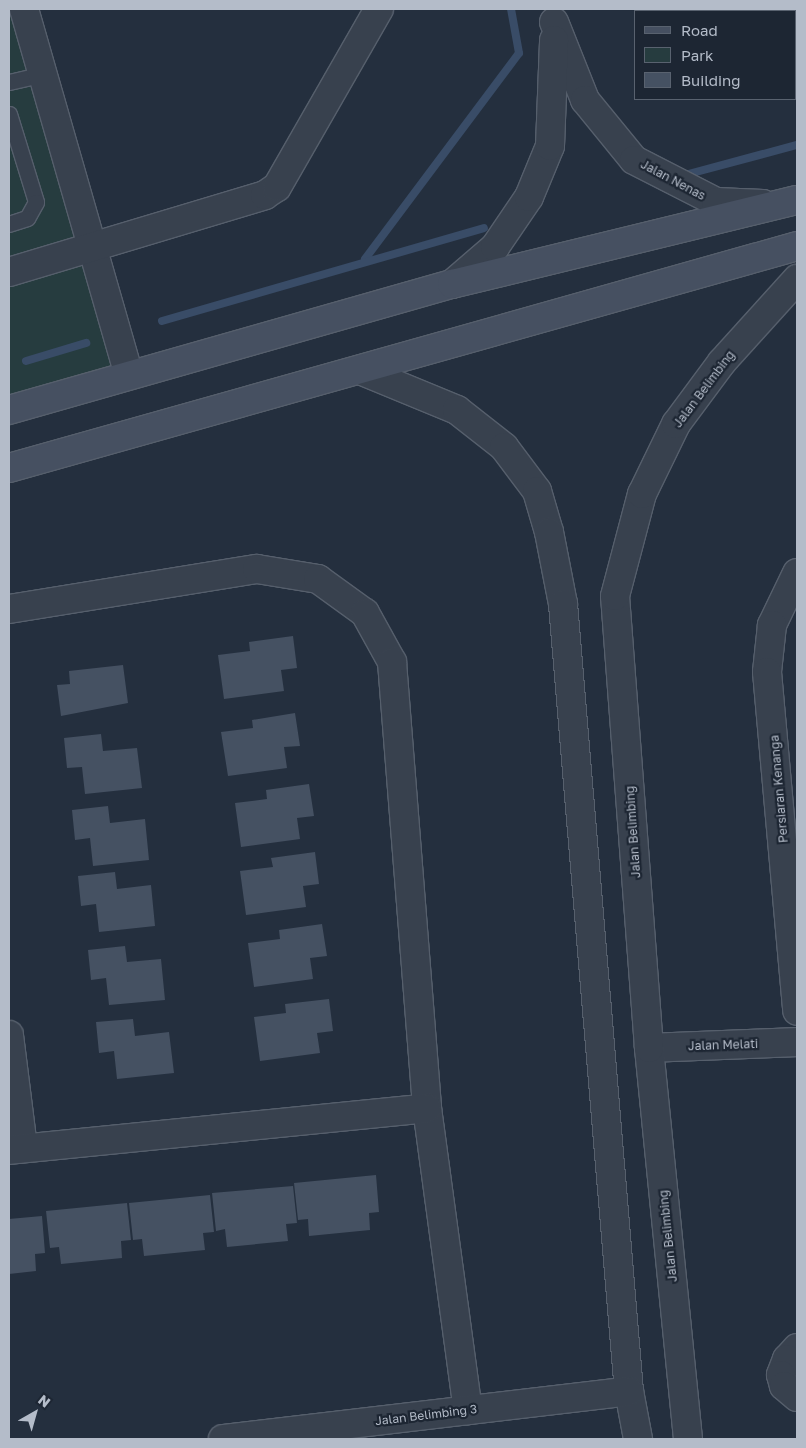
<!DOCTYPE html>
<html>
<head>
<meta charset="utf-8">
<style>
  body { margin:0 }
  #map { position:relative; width:806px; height:1448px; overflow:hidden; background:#242f3e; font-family:"Golos Text",sans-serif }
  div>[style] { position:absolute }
  .green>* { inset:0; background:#263c3f }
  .stream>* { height:8px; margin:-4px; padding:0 4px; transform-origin:4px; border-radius:4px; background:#394c67 }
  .building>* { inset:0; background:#455162 }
  .roads { filter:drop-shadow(1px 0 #565f6c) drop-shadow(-1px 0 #565f6c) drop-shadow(0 1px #565f6c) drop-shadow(0 -1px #565f6c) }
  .lane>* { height:15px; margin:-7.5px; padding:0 7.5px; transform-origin:7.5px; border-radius:7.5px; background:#38414e }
  .street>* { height:28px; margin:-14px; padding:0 14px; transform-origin:14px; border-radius:14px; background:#38414e }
  .secondary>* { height:28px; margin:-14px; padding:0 14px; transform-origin:14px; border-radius:14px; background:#465061 }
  span { translate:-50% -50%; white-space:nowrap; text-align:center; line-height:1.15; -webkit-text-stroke:4.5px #1d2633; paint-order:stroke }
  .street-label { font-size:12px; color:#b4bcc9 }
  .frame { position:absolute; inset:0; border:10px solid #b4bcc9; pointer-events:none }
  .legend { position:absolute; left:634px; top:10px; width:162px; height:90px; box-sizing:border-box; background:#1d2633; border:1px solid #59626f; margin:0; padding:6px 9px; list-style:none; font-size:15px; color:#b4bcc9 }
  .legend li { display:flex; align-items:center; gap:10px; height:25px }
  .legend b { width:25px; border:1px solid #59626f }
  .north { position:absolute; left:10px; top:1388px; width:50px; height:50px; -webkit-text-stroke:4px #1d2633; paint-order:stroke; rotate:38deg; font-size:14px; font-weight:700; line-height:20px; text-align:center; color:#b4bcc9 }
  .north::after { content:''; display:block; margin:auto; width:18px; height:22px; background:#b4bcc9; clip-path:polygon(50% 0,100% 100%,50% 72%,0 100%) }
</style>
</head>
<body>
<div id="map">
  <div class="green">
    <i style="clip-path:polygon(9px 9px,24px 9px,129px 374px,9px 404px)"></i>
  </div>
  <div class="stream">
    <i style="left:681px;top:176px;width:120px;rotate:-15deg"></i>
    <i style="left:365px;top:259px;width:257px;rotate:-53.2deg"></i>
    <i style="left:519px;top:53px;width:45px;rotate:-100.3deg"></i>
    <i style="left:162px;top:321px;width:335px;rotate:-16.1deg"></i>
    <i style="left:26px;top:361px;width:63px;rotate:-16.7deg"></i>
  </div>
  <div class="building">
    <i style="clip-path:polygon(752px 9px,797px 9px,797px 13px,756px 11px)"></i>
    <i style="clip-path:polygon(293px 636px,297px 668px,281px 670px,284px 691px,224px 699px,218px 655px,250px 651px,249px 642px)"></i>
    <i style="clip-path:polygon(123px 665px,128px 703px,61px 716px,57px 685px,70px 684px,69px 671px)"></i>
    <i style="clip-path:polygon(295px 713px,300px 746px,284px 747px,287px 768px,228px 776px,221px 732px,253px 728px,252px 720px)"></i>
    <i style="clip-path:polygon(101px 734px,103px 751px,137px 748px,142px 788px,85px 794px,82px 767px,67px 768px,64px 738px)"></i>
    <i style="clip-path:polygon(309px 784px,314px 816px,297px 818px,300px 839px,241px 847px,235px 803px,267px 799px,266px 790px)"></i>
    <i style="clip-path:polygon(108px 806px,110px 823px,145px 819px,149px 860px,93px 866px,90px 838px,75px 840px,72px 810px)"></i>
    <i style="clip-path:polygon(315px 852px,319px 884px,303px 886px,306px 907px,246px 915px,240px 871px,273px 867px,271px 858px)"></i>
    <i style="clip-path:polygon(115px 872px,117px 889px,151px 885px,155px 926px,99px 932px,96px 904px,81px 906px,78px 876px)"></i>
    <i style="clip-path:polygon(322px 924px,327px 956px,310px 958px,313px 979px,254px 987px,248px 943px,280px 939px,279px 930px)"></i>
    <i style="clip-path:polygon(125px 946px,127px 962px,161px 959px,165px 1000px,109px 1005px,106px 978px,91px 980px,88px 950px)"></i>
    <i style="clip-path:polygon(329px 999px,333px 1031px,317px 1033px,320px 1053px,260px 1061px,254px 1017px,286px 1013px,285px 1004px)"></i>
    <i style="clip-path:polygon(133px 1019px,135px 1036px,169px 1032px,174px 1073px,117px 1079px,114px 1051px,99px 1053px,96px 1022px)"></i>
    <i style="clip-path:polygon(376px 1175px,379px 1212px,369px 1213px,370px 1230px,309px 1236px,308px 1219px,298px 1220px,294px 1183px)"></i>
    <i style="clip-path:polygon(293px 1186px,297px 1223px,286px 1224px,288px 1241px,227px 1247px,225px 1229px,216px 1231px,212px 1193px)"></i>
    <i style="clip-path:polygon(210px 1195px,214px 1232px,203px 1233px,205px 1250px,144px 1256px,142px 1239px,133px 1240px,129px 1203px)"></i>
    <i style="clip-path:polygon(127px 1203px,131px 1240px,121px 1241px,122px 1258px,61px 1264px,59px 1247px,50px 1248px,46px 1211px)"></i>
    <i style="clip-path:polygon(42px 1216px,45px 1253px,35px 1254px,36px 1271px,9px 1274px,9px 1219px)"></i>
  </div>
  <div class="roads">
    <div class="lane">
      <i style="left:9px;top:82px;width:35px;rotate:-13deg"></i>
      <i style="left:9px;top:114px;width:92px;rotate:72.9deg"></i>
      <i style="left:36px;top:202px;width:18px;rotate:119deg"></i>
      <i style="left:27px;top:218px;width:19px;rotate:162deg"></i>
    </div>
    <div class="street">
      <i style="left:24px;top:9px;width:380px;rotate:74deg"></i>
      <i style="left:689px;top:9px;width:4px;rotate:34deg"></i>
      <i style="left:554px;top:22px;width:84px;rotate:68.3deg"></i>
      <i style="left:585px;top:100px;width:77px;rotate:50.8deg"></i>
      <i style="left:634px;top:160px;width:92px;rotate:27.1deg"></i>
      <i style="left:716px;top:202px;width:47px;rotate:2.4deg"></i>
      <i style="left:795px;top:46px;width:2px;rotate:-27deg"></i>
      <i style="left:9px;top:272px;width:267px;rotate:-16.7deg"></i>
      <i style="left:265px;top:195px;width:14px;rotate:-34deg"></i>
      <i style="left:277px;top:187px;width:205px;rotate:-60.2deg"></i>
      <i style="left:452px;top:284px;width:57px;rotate:-40.7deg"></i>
      <i style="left:495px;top:247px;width:60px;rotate:-55.8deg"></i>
      <i style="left:529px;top:197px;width:55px;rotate:-67.6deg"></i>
      <i style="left:550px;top:146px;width:106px;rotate:-87.8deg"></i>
      <i style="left:360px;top:370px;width:105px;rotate:22.4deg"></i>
      <i style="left:457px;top:410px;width:60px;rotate:38.2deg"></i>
      <i style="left:504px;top:447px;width:55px;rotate:53.1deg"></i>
      <i style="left:537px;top:491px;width:43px;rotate:73.7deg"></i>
      <i style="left:549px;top:532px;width:73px;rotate:79deg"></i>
      <i style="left:563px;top:604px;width:790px;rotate:85.21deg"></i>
      <i style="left:629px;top:1391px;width:49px;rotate:79.4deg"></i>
      <i style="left:797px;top:573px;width:58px;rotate:115.7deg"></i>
      <i style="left:772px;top:625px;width:47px;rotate:96.1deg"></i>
      <i style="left:767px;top:672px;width:340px;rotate:84.9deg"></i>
      <i style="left:9px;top:609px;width:251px;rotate:-9.2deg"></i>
      <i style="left:257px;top:569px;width:62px;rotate:9.3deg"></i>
      <i style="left:318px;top:579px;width:58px;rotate:35.9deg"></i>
      <i style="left:365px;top:613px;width:56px;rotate:61.1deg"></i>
      <i style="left:392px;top:662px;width:447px;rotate:85.5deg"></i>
      <i style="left:427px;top:1108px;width:305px;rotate:82.3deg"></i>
      <i style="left:9px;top:1035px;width:114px;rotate:82.9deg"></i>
      <i style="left:649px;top:1048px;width:148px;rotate:-2.3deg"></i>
      <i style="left:9px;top:1150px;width:420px;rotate:-5.7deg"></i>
      <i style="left:797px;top:1348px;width:15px;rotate:132deg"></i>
      <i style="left:787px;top:1359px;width:17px;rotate:111deg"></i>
      <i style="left:781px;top:1375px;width:11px;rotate:75deg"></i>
      <i style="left:784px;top:1386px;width:17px;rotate:40deg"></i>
      <i style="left:223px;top:1439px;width:409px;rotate:-6.7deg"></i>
      <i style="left:688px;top:1439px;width:393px;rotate:-95.7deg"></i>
      <i style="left:649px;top:1048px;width:453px;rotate:-94.3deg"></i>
      <i style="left:615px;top:596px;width:106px;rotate:-75.2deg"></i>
      <i style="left:642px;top:494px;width:78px;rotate:-64.1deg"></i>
      <i style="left:676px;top:424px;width:77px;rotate:-53.4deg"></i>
      <i style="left:722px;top:362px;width:112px;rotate:-47.9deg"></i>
    </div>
    <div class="secondary">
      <i style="left:9px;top:410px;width:461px;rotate:-15.9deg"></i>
      <i style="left:452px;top:284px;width:355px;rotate:-13.7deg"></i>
      <i style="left:9px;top:468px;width:819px;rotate:-15.73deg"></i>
    </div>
  </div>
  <div class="street-label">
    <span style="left:673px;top:180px;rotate:28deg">Jalan Nenas</span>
    <span style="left:704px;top:389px;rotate:-53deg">Jalan Belimbing</span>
    <span style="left:779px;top:789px;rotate:-95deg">Persiaran Kenanga</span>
    <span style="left:633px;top:832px;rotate:-94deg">Jalan Belimbing</span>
    <span style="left:723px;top:1045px;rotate:-2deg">Jalan Melati</span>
    <span style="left:668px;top:1236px;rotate:-96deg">Jalan Belimbing</span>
    <span style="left:426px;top:1415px;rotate:-7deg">Jalan Belimbing 3</span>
  </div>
  <div class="frame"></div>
  <ul class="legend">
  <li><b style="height:6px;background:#465061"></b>Road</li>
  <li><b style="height:14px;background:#263c3f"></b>Park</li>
  <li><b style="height:14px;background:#455162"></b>Building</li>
  </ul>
  <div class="north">N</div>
</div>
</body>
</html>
